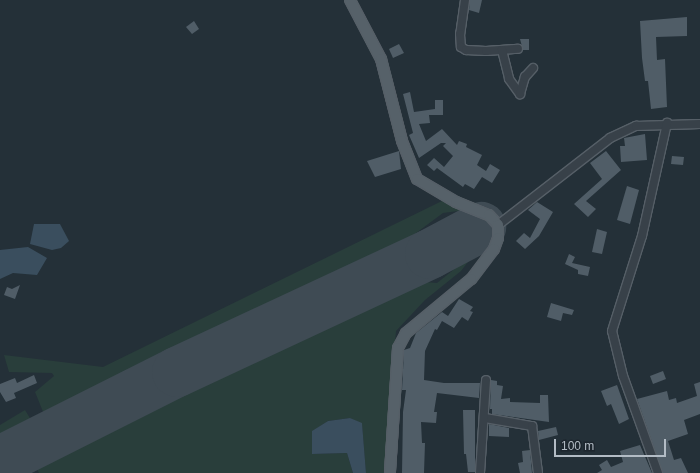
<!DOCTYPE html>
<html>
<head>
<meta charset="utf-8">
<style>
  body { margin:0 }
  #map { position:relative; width:700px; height:473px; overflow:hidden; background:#243038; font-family:Arial,sans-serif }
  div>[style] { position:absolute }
  .green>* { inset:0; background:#293e3b }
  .water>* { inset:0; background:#3a4e5e }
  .runway>* { height:50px; margin:-25px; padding:0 25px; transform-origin:25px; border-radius:25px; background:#3f4b54 }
  .building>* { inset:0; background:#505d67 }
  .roads { filter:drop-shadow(1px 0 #565f67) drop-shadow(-1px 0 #565f67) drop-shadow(0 1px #565f67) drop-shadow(0 -1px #565f67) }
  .minor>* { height:8px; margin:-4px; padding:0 4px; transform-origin:4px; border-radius:4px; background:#384149 }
  .major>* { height:10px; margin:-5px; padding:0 5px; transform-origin:5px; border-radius:5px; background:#566169 }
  span { translate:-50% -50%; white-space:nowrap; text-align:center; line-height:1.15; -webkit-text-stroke:3.5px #1d262e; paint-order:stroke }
  .scale { position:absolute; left:554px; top:439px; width:112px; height:18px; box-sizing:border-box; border:2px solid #b3bcc5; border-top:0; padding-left:5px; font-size:12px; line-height:14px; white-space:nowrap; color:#b3bcc5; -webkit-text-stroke:3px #1d262e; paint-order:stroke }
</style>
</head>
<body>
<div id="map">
  <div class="green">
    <i style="clip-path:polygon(444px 200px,483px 216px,487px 226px,484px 241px,461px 271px,425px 300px,396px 331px,384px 473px,366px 473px,362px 424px,350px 418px,328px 421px,313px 431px,312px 443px,313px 454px,347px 453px,353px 473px,39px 473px,34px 463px,38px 457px,402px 280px,437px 283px,472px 255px,484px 234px,482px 220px,472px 215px,458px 211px,443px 213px,385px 256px,0 445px,0 425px,25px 410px,33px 423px,46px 419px,35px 392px,54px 376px,52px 373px,9px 372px,4px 355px,103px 367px)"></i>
  </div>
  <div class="water">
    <i style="clip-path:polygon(34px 224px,60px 224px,69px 241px,61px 248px,52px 250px,30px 244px)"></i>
    <i style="clip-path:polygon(28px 247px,47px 258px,37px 275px,13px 273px,0 279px,0 250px)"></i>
    <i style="clip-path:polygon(350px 418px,362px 423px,366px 473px,353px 473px,347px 453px,312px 454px,312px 431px,328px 421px)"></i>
  </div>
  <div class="runway">
    <i style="left:0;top:461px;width:198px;rotate:-26.7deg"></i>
    <i style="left:177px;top:372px;width:279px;rotate:-25deg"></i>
    <i style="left:430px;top:254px;width:58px;rotate:-27.9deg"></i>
  </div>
  <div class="building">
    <i style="clip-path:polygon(470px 0,482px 0,479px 13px,469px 10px)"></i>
    <i style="clip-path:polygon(687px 17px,687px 36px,656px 37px,657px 60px,665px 59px,667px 107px,651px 109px,648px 81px,645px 81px,642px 58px,640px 21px)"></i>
    <i style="clip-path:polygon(194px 21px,199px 29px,192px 34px,186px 27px)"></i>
    <i style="clip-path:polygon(520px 39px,529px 39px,529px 50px,523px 50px)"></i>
    <i style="clip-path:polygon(399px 44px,404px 53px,393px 58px,389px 49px)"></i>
    <i style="clip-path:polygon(410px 92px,414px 112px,435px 109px,435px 100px,443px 100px,443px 115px,429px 115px,430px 123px,419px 124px,426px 141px,442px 129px,457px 145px,459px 141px,467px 144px,466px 147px,482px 155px,477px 165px,486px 171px,490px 164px,500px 170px,492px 183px,482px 177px,474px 189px,465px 184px,463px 187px,437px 168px,434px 171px,427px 165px,434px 158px,444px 167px,453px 156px,443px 146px,446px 143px,441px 143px,419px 158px,409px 135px,413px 133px,403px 94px)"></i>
    <i style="clip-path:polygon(645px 134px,647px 160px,621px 162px,620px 146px,625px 146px,624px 138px)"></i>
    <i style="clip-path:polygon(399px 151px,401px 169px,375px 177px,367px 161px)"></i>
    <i style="clip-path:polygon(606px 151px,621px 170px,586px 201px,596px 209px,588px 217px,574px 204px,602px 179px,590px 163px)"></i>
    <i style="clip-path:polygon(672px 156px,684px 157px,683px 165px,671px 164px)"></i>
    <i style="clip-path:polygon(627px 186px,639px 190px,630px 224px,617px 220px)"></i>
    <i style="clip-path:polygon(537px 202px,553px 212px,539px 236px,525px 249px,516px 241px,524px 233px,530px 238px,540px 219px,528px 210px)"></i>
    <i style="clip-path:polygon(597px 229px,607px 232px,602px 254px,592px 252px)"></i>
    <i style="clip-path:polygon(569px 254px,575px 257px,572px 263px,590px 267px,588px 276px,578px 274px,578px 270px,565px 264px)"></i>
    <i style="clip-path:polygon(20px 285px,15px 299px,4px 295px,7px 287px,12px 289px)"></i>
    <i style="clip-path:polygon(459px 299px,473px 307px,470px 311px,473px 312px,468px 321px,462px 317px,454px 328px,442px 321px,437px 330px,435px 329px,425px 351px,424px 380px,444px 383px,480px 383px,479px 398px,437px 393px,434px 412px,437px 412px,436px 423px,421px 422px,422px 443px,425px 443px,424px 473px,402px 473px,403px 412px,406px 390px,402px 390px,404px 350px,410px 348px,416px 333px,442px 312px,448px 316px)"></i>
    <i style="clip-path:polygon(551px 303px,574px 310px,572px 315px,563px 313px,561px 321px,547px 317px)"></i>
    <i style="clip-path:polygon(663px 371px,666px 379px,653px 384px,650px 376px)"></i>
    <i style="clip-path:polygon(34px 375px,37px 383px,14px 393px,16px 398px,6px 402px,0 392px,0 384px,15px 378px,17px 383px)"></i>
    <i style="clip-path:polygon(491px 380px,497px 381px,497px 385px,503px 386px,501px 399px,510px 398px,510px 402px,540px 403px,540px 395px,548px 395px,549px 422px,492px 414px,492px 409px,490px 409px)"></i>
    <i style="clip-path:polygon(700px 382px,700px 414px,684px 420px,688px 434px,668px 441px,674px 460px,681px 458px,688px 473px,663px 473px,637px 399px,667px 391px,669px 400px,676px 398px,677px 403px,697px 396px,694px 384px)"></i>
    <i style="clip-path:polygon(617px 385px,629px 419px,619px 424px,611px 404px,607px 406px,601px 391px)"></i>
    <i style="clip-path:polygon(463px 410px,475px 410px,475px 472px,468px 472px,466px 454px,464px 454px)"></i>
    <i style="clip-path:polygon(489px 424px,509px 428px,509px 437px,489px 436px)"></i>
    <i style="clip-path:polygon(556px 427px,558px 435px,539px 440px,538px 431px)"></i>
    <i style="clip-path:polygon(640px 445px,652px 473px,597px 473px,602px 470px,599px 465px,607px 460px,611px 467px,623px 462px,620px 451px)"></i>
    <i style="clip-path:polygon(530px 450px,532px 473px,520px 473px,518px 463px,523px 462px,522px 451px)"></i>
  </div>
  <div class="roads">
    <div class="minor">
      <i style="left:465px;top:0;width:34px;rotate:98deg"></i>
      <i style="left:460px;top:34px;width:13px;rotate:86deg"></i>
      <i style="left:461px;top:47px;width:6px;rotate:31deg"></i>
      <i style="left:466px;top:50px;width:20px;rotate:3deg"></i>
      <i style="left:486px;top:51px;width:32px;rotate:-4deg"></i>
      <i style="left:502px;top:50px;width:30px;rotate:76deg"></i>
      <i style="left:509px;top:79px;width:19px;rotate:54deg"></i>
      <i style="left:520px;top:94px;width:18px;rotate:-74deg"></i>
      <i style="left:525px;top:77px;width:12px;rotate:-48deg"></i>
      <i style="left:498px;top:225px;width:142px;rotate:-37.8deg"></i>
      <i style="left:610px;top:138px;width:29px;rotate:-25deg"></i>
      <i style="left:636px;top:126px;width:64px;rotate:-1.8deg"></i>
      <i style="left:485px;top:418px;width:48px;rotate:9.7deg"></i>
      <i style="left:532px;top:426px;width:47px;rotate:82.7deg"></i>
      <i style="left:480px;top:473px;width:93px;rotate:-86.3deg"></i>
      <i style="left:658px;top:473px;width:103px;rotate:-109.8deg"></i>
      <i style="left:623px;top:376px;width:46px;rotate:-103.7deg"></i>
      <i style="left:612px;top:331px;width:100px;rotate:-72.5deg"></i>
      <i style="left:642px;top:236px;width:116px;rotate:-77.5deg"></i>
    </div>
    <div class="major">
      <i style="left:350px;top:0;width:67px;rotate:62.3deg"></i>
      <i style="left:381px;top:59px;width:85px;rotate:75.6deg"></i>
      <i style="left:402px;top:141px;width:41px;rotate:68.5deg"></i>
      <i style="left:417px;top:179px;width:45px;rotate:30.5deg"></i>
      <i style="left:456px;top:202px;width:35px;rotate:22deg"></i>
      <i style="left:489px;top:215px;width:13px;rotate:48deg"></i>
      <i style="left:498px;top:225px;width:13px;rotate:90deg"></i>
      <i style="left:498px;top:238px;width:12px;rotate:110deg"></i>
      <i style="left:494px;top:249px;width:38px;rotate:127deg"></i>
      <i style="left:471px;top:279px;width:85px;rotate:140.3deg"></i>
      <i style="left:406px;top:333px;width:17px;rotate:118deg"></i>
      <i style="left:398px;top:348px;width:125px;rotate:93.7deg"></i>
    </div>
  </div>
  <div class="scale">100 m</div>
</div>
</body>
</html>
